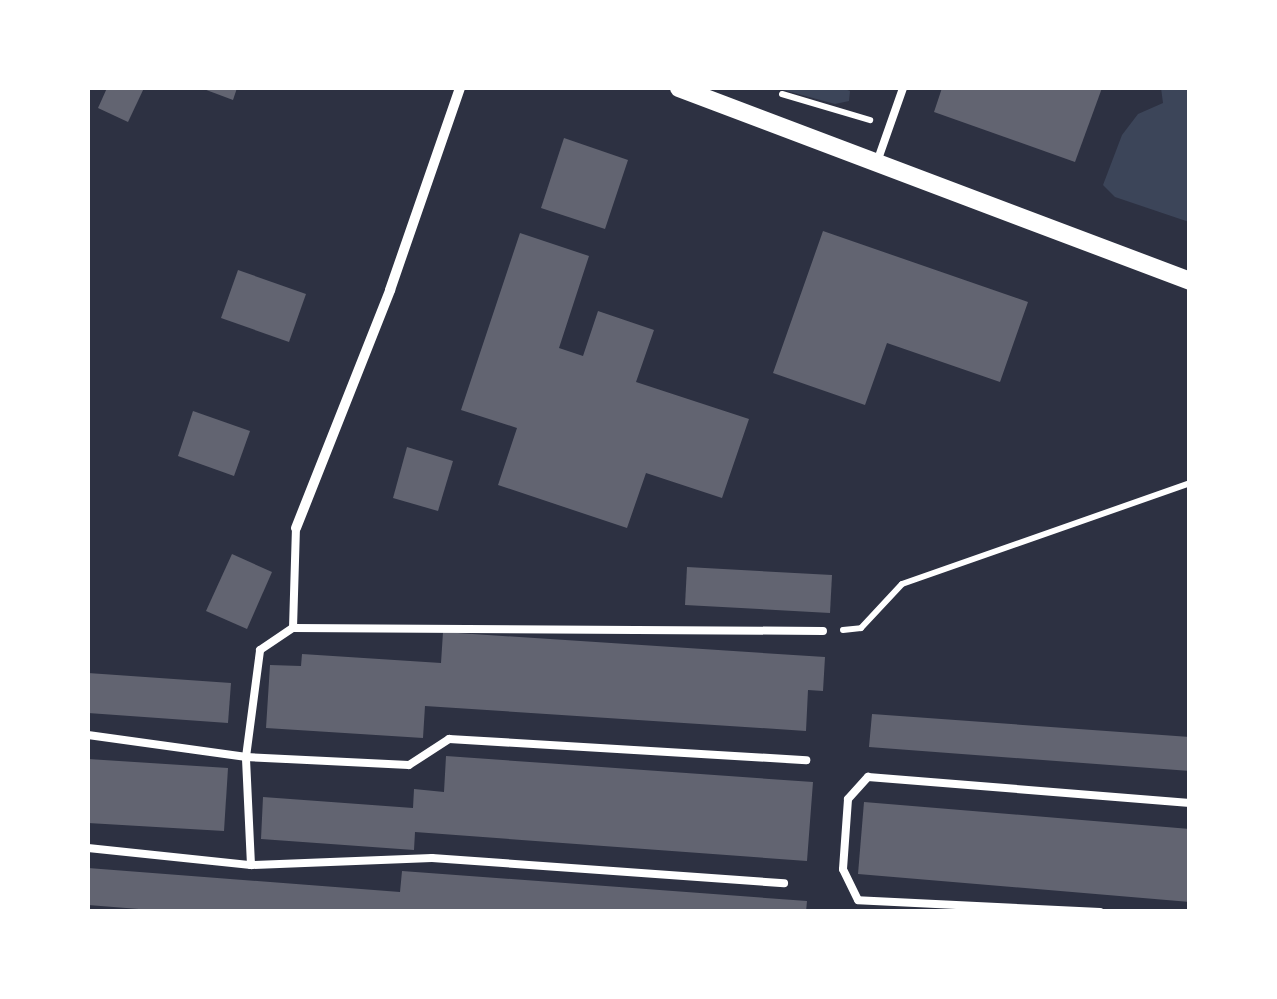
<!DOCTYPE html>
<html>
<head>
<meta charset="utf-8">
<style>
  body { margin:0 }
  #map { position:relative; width:1277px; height:999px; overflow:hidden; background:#2d3142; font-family:"Noto Sans",sans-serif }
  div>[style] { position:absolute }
  .green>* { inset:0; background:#3c4559 }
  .building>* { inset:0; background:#626471 }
  .path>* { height:6px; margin:-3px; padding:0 3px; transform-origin:3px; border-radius:3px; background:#fff }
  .service>* { height:8px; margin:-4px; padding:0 4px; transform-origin:4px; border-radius:4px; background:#fff }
  .minor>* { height:10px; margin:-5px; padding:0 5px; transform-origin:5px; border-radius:5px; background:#fff }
  .tertiary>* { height:18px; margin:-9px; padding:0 9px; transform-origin:9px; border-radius:9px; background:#fff }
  span { translate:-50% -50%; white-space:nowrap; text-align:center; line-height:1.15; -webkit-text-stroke:10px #fff; paint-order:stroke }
  .frame { position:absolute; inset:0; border:90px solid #fff; pointer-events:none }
</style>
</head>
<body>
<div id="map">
  <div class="green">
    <i style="clip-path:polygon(776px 88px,842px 88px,850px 91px,849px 101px,835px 104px)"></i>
    <i style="clip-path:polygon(1161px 88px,1189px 88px,1189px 222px,1115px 197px,1103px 185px,1122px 135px,1138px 114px,1163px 103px)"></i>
  </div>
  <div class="building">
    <i style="clip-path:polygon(107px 88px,144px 88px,128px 122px,98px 108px)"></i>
    <i style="clip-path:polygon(201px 88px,237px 88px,233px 100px)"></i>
    <i style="clip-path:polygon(942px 88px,1102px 88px,1075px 162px,934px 112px)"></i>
    <i style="clip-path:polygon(564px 138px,628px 160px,605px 229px,541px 208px)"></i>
    <i style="clip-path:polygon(823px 231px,1028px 302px,1000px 382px,887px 343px,865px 405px,773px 373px)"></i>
    <i style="clip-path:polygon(520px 233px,589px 256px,559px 348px,583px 356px,598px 311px,654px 330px,636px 382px,749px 419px,722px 498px,646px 473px,627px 528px,498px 485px,517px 428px,461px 410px)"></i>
    <i style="clip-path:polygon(238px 270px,306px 294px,289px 342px,221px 318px)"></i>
    <i style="clip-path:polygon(193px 411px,250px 431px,234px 476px,178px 456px)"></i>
    <i style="clip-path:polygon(407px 447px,453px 461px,438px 511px,393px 498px)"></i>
    <i style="clip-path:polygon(232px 554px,272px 572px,247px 629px,206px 611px)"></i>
    <i style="clip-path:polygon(687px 567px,832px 575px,830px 613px,685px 605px)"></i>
    <i style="clip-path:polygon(443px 632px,825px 657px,823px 691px,808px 690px,806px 731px,425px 706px,423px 738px,266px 728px,270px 665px,301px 666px,302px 654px,441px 663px)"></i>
    <i style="clip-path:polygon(88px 673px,231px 683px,228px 723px,88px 713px)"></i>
    <i style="clip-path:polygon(872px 714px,1190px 737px,1190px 771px,869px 747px)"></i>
    <i style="clip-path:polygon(446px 756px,813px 782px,807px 861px,415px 832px,414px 850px,261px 839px,263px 797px,413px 808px,414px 789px,444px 792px)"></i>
    <i style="clip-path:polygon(88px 759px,228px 768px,224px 831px,88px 823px)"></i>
    <i style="clip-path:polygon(864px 802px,1190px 829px,1190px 902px,858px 874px)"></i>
    <i style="clip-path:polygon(88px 868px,400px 892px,402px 871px,807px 901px,806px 912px,177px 912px,88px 905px)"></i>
  </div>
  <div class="path">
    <i style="left:782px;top:94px;width:92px;rotate:16.5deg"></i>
    <i style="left:843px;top:630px;width:18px;rotate:-6deg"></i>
    <i style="left:861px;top:628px;width:60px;rotate:-47deg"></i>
    <i style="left:902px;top:584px;width:305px;rotate:-19.3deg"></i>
  </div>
  <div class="service">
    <i style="left:877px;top:162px;width:78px;rotate:-70.6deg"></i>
    <i style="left:293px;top:628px;width:100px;rotate:-88.3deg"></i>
    <i style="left:88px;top:735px;width:160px;rotate:7.9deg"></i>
    <i style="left:246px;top:757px;width:163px;rotate:2.8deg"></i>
    <i style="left:409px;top:765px;width:48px;rotate:-33deg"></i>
    <i style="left:449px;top:739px;width:358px;rotate:3.4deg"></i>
    <i style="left:88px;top:848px;width:164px;rotate:6deg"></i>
    <i style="left:251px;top:865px;width:181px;rotate:-2.2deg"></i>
    <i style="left:432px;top:858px;width:353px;rotate:4.1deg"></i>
    <i style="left:251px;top:865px;width:108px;rotate:-92.7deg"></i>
    <i style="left:246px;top:757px;width:108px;rotate:-82.5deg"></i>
    <i style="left:260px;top:650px;width:40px;rotate:-34deg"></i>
    <i style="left:293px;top:628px;width:530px;rotate:0.32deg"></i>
    <i style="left:1100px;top:912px;width:242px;rotate:-177.2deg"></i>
    <i style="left:858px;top:900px;width:34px;rotate:-116deg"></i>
    <i style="left:843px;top:869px;width:70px;rotate:-85.9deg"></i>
    <i style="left:848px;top:799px;width:30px;rotate:-48deg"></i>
    <i style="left:868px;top:777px;width:323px;rotate:4.6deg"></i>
  </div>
  <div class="minor">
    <i style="left:296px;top:528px;width:256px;rotate:-68.4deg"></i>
    <i style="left:390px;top:290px;width:214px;rotate:-70.9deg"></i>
  </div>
  <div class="tertiary">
    <i style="left:679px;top:88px;width:546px;rotate:20.69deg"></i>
  </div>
  <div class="frame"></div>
</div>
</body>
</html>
